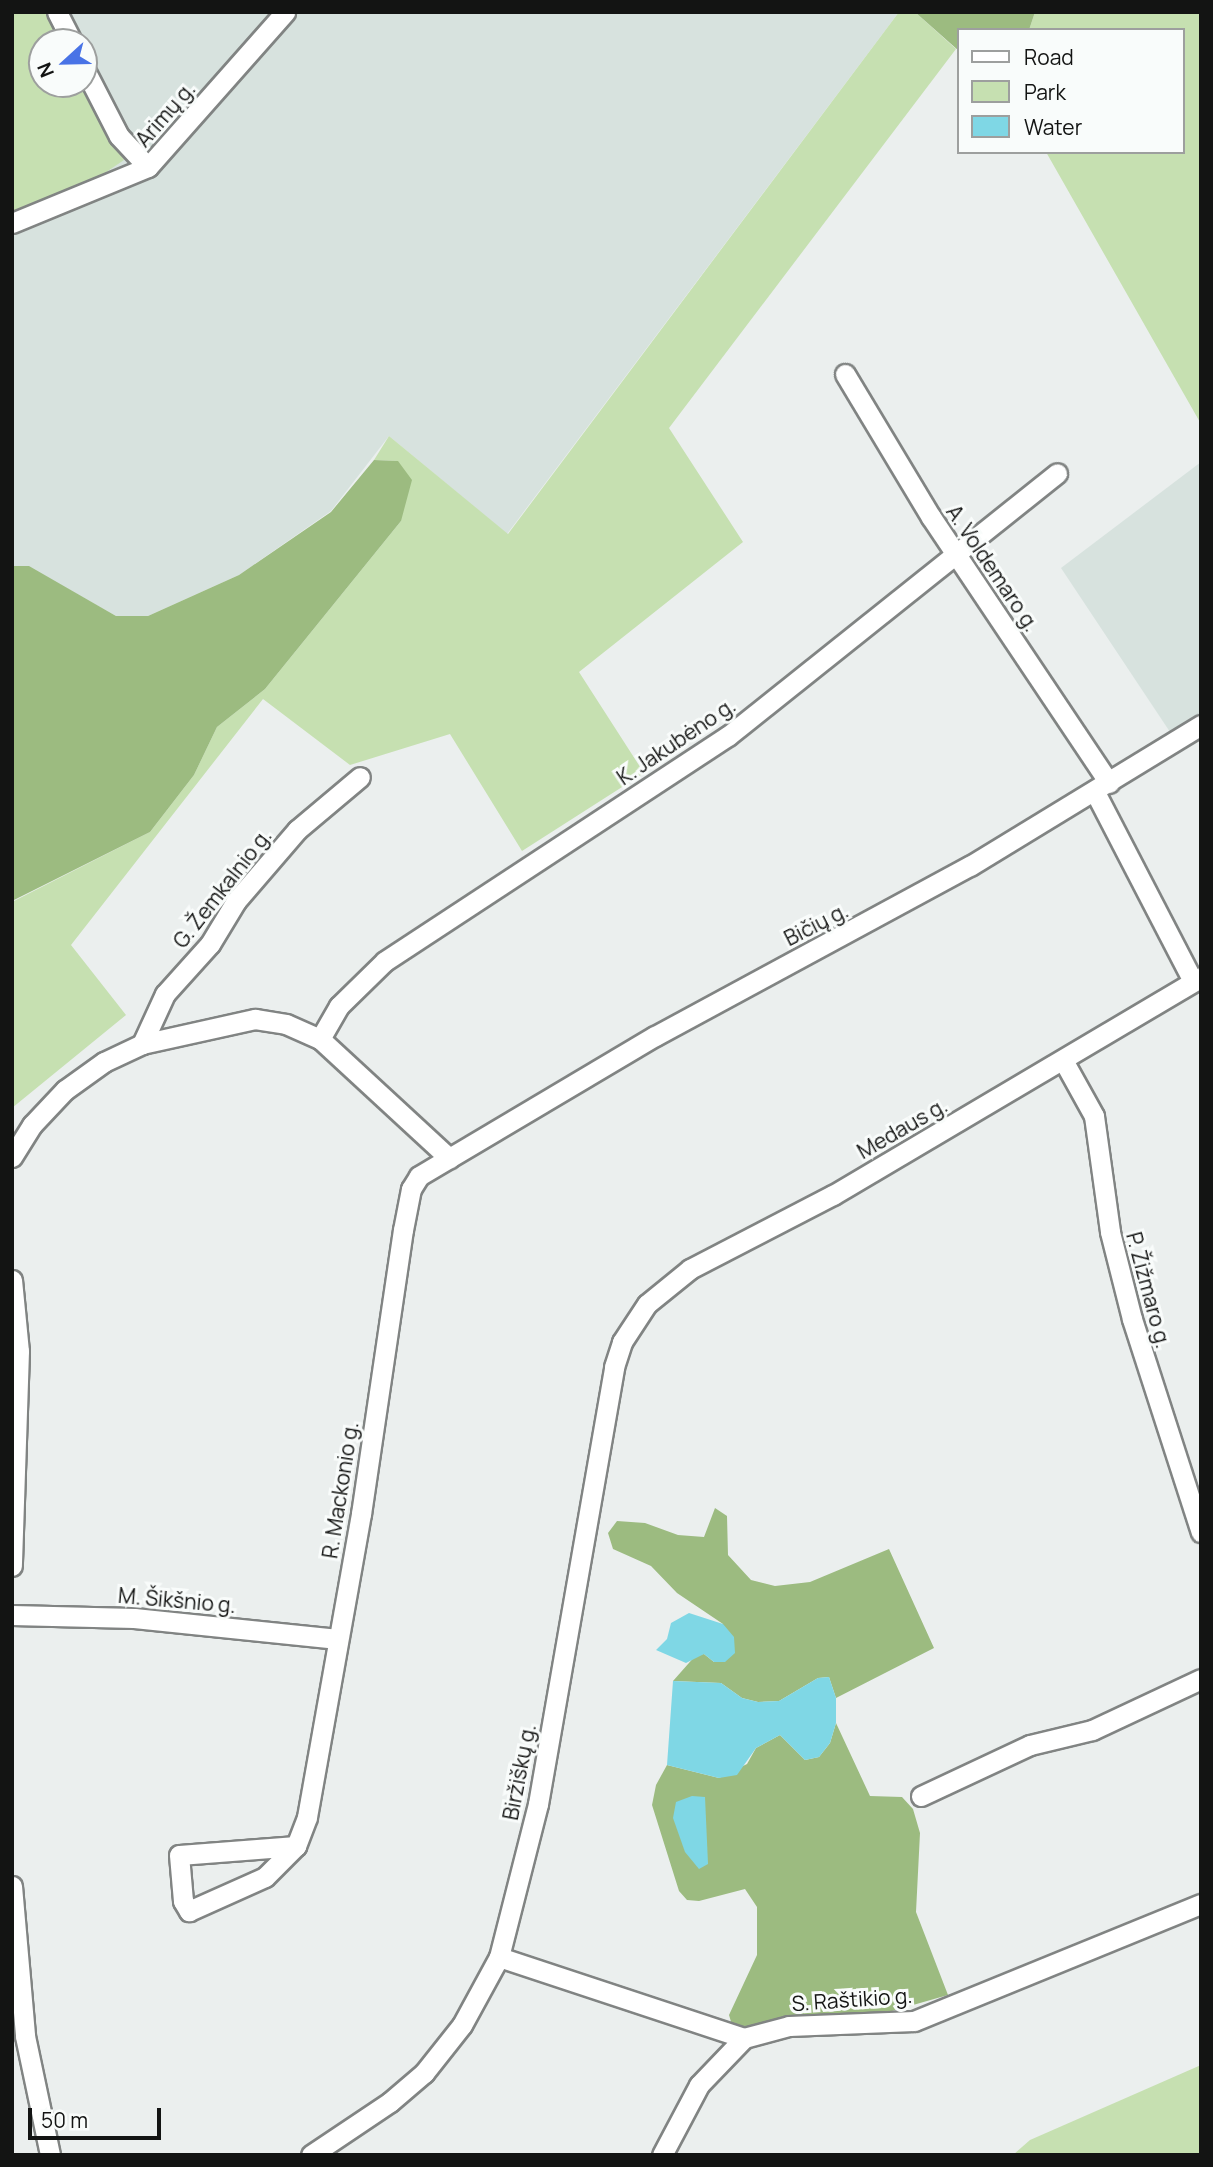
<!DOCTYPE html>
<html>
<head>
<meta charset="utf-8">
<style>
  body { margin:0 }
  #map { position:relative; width:1213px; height:2167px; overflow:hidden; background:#ebefee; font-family:Manrope,sans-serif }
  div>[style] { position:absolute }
  .built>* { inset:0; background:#d7e2de }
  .green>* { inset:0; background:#c6e0b1 }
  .forest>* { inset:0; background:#9cbb80 }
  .water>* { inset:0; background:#7fd7e5 }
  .roads { filter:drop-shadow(2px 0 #818483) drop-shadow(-2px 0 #818483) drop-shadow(0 2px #818483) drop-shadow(0 -2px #818483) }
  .street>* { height:19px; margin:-9.5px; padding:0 9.5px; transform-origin:9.5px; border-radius:9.5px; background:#fff }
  span { translate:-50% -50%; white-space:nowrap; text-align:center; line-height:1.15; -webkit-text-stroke:6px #f9fcfb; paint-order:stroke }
  .street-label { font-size:21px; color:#131413 }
  .frame { position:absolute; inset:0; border:14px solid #131413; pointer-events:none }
  .legend { position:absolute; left:957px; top:28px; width:228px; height:126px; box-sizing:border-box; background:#f9fcfb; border:2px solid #9d9f9e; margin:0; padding:9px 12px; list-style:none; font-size:21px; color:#131413 }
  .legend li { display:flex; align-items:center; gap:14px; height:35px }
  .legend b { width:35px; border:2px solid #9d9f9e }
  .north { position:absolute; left:28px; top:28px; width:70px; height:70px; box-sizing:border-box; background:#f9fcfb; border:2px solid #9d9f9e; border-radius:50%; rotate:248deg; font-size:19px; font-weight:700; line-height:28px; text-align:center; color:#131413 }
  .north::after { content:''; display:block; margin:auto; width:24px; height:32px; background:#4973e6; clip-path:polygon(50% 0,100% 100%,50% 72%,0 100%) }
  .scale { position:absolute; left:28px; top:2108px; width:133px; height:32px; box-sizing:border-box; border:4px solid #131413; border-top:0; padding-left:9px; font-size:21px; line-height:24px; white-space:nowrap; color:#131413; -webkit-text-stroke:5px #f9fcfb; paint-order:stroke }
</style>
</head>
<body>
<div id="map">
  <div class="built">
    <i style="clip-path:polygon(47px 12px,899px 12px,507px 534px,389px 436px,331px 511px,239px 575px,148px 616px,116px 616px,29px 567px,12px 566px,12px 213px,84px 83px,84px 42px,63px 42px)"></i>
    <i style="clip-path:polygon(1201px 462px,1201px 717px,1172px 735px,1061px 568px)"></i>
  </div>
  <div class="green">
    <i style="clip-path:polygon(12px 12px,47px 12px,63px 42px,42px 42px,42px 84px,84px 83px,124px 160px,87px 185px,12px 213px)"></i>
    <i style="clip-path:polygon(899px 12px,915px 12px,956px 49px,669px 428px,743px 542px,579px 672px,644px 773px,522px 851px,450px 734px,350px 765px,263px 699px,71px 945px,126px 1015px,12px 1108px,12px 902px,150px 832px,194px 775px,217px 727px,265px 689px,401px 521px,398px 461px,374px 460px,389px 436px,508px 534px)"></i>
    <i style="clip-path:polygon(1035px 12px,1201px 12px,1201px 424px,1046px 152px,1183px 152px,1183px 30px,1029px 30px)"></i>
    <i style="clip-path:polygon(1201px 2065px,1201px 2155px,1013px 2155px,1030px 2140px)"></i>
  </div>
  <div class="forest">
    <i style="clip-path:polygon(915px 12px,1035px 12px,1029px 30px,959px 30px,959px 51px)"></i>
    <i style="clip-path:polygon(374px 460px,398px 461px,412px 480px,401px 521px,265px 689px,217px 727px,194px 775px,150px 832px,12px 901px,12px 566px,29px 566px,116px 616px,148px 616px,239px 575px,331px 512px)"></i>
    <i style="clip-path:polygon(715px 1508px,727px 1516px,728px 1555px,751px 1580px,775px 1586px,810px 1582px,889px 1549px,934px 1648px,836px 1698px,829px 1677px,818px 1678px,779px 1701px,758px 1702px,742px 1698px,721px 1683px,673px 1681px,696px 1655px,704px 1654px,714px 1662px,723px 1624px,677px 1593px,651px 1566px,613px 1549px,608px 1533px,617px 1521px,645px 1523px,678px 1535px,704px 1537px)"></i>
    <i style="clip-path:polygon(836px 1723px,870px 1796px,902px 1797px,913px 1809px,920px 1833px,916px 1912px,948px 1995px,878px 2015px,784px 2019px,741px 2029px,732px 2025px,729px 2015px,757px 1955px,757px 1907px,745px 1889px,699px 1901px,687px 1900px,679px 1891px,652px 1805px,656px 1785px,667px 1765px,719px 1778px,747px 1764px,756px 1748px,780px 1735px,805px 1760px,819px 1757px,830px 1743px)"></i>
  </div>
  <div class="water">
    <i style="clip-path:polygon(689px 1613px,723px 1624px,734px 1637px,735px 1653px,725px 1662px,714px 1662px,704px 1654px,686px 1663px,656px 1650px,667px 1639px,671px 1623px)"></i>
    <i style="clip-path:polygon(829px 1677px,836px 1698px,836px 1723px,830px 1743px,819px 1757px,805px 1760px,780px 1735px,756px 1748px,737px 1775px,719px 1778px,667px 1765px,673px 1681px,721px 1683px,742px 1698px,758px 1702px,779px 1701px,818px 1678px)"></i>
    <i style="clip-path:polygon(692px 1796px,705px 1797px,708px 1864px,699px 1869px,685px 1852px,673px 1818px,676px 1802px)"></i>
  </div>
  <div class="roads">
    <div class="street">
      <i style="left:57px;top:12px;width:34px;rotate:63deg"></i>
      <i style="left:84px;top:68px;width:76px;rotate:62.8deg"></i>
      <i style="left:119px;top:136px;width:42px;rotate:46.9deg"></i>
      <i style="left:12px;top:223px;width:147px;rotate:-22.4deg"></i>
      <i style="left:148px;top:167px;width:207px;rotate:-48.5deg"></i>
      <i style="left:845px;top:374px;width:167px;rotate:59deg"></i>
      <i style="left:931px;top:517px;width:320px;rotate:56.2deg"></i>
      <i style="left:1095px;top:792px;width:213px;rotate:62.6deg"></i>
      <i style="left:320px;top:1039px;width:38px;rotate:-60deg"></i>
      <i style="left:339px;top:1006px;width:64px;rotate:-44.4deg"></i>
      <i style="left:385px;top:961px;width:410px;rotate:-33.3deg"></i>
      <i style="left:728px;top:736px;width:421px;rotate:-38.6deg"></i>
      <i style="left:142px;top:1044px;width:55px;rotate:-65.3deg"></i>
      <i style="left:165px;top:994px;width:67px;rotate:-48deg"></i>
      <i style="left:210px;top:944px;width:50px;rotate:-58.8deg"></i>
      <i style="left:236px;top:901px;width:94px;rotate:-49.3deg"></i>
      <i style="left:297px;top:830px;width:82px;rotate:-40.1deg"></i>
      <i style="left:1063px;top:1060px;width:64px;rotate:61deg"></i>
      <i style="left:1094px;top:1116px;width:117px;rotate:82.1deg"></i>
      <i style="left:1110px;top:1232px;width:90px;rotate:75.8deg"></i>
      <i style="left:1132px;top:1319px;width:224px;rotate:72.1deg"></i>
      <i style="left:12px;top:1157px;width:38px;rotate:-58deg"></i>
      <i style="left:32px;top:1125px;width:48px;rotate:-46.7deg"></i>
      <i style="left:65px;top:1090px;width:48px;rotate:-35.7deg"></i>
      <i style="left:104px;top:1062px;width:42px;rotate:-25.3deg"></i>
      <i style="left:142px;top:1044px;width:116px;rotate:-12.5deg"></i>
      <i style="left:255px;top:1019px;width:31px;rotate:9deg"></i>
      <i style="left:286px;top:1024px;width:37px;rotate:24deg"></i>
      <i style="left:320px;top:1039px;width:176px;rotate:42.7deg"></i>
      <i style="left:12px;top:1280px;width:71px;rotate:84.4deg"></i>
      <i style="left:19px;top:1351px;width:215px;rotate:91.9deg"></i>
      <i style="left:12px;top:1615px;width:122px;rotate:1.4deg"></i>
      <i style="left:134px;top:1618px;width:205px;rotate:5.9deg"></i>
      <i style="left:921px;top:1796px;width:120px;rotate:-25.1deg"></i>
      <i style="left:1030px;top:1745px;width:64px;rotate:-13.6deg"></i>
      <i style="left:1092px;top:1730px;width:120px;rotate:-25.1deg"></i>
      <i style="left:296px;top:1846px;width:117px;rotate:175.6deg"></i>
      <i style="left:179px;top:1855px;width:46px;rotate:85deg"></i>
      <i style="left:183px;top:1901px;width:12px;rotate:59deg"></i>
      <i style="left:189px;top:1911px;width:83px;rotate:-24.1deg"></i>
      <i style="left:265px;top:1877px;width:44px;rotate:-45deg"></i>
      <i style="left:296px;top:1846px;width:31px;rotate:-69deg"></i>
      <i style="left:307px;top:1817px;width:308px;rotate:-79.9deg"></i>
      <i style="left:361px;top:1514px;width:287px;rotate:-81.6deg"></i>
      <i style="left:403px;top:1230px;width:42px;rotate:-79deg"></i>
      <i style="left:411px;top:1189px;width:15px;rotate:-58deg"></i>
      <i style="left:419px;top:1176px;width:274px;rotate:-30.7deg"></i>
      <i style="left:655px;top:1036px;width:358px;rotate:-28.4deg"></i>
      <i style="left:970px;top:866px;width:271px;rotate:-31.4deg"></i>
      <i style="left:12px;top:1886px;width:151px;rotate:85deg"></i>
      <i style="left:25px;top:2036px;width:122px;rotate:78.1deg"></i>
      <i style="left:499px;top:1957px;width:258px;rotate:18.3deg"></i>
      <i style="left:744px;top:2038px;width:47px;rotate:-14.9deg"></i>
      <i style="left:789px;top:2026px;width:125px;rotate:-2.3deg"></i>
      <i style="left:914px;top:2021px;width:310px;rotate:-22.2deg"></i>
      <i style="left:311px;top:2155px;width:95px;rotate:-33.9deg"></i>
      <i style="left:390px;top:2102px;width:45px;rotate:-40.5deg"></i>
      <i style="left:424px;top:2073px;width:61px;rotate:-51.6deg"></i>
      <i style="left:462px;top:2025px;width:77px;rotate:-61.4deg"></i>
      <i style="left:499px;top:1957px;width:158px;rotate:-75.7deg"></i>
      <i style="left:538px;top:1804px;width:444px;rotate:-80.1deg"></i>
      <i style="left:614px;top:1367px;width:26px;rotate:-72deg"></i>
      <i style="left:622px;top:1342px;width:45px;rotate:-56.7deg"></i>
      <i style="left:647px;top:1304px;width:55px;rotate:-39.1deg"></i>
      <i style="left:690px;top:1269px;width:161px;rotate:-27.4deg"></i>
      <i style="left:833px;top:1195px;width:428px;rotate:-30.6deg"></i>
      <i style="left:662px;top:2155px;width:79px;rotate:-62.1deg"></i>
      <i style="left:699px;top:2085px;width:65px;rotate:-46.2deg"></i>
    </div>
  </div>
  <div class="street-label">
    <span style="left:165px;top:114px;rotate:-49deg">Arimų g.</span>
    <span style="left:993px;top:568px;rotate:56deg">A. Voldemaro g.</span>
    <span style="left:676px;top:741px;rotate:-34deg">K. Jakubėno g.</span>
    <span style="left:222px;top:888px;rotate:-52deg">G. Žemkalnio g.</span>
    <span style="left:816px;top:924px;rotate:-27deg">Bičių g.</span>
    <span style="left:902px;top:1128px;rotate:-30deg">Medaus g.</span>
    <span style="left:1149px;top:1290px;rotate:75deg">P. Žižmaro g.</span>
    <span style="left:340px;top:1490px;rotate:-81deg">R. Mackonio g.</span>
    <span style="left:177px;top:1600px;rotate:5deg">M. Šikšnio g.</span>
    <span style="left:519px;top:1772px;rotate:-79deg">Biržiškų g.</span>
    <span style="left:852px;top:1999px;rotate:-4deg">S. Raštikio g.</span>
  </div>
  <div class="frame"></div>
  <ul class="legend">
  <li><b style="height:9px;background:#fff"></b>Road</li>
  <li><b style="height:19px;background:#c6e0b1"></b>Park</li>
  <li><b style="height:19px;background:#7fd7e5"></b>Water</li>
  </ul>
  <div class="north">N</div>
  <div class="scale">50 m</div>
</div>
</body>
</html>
